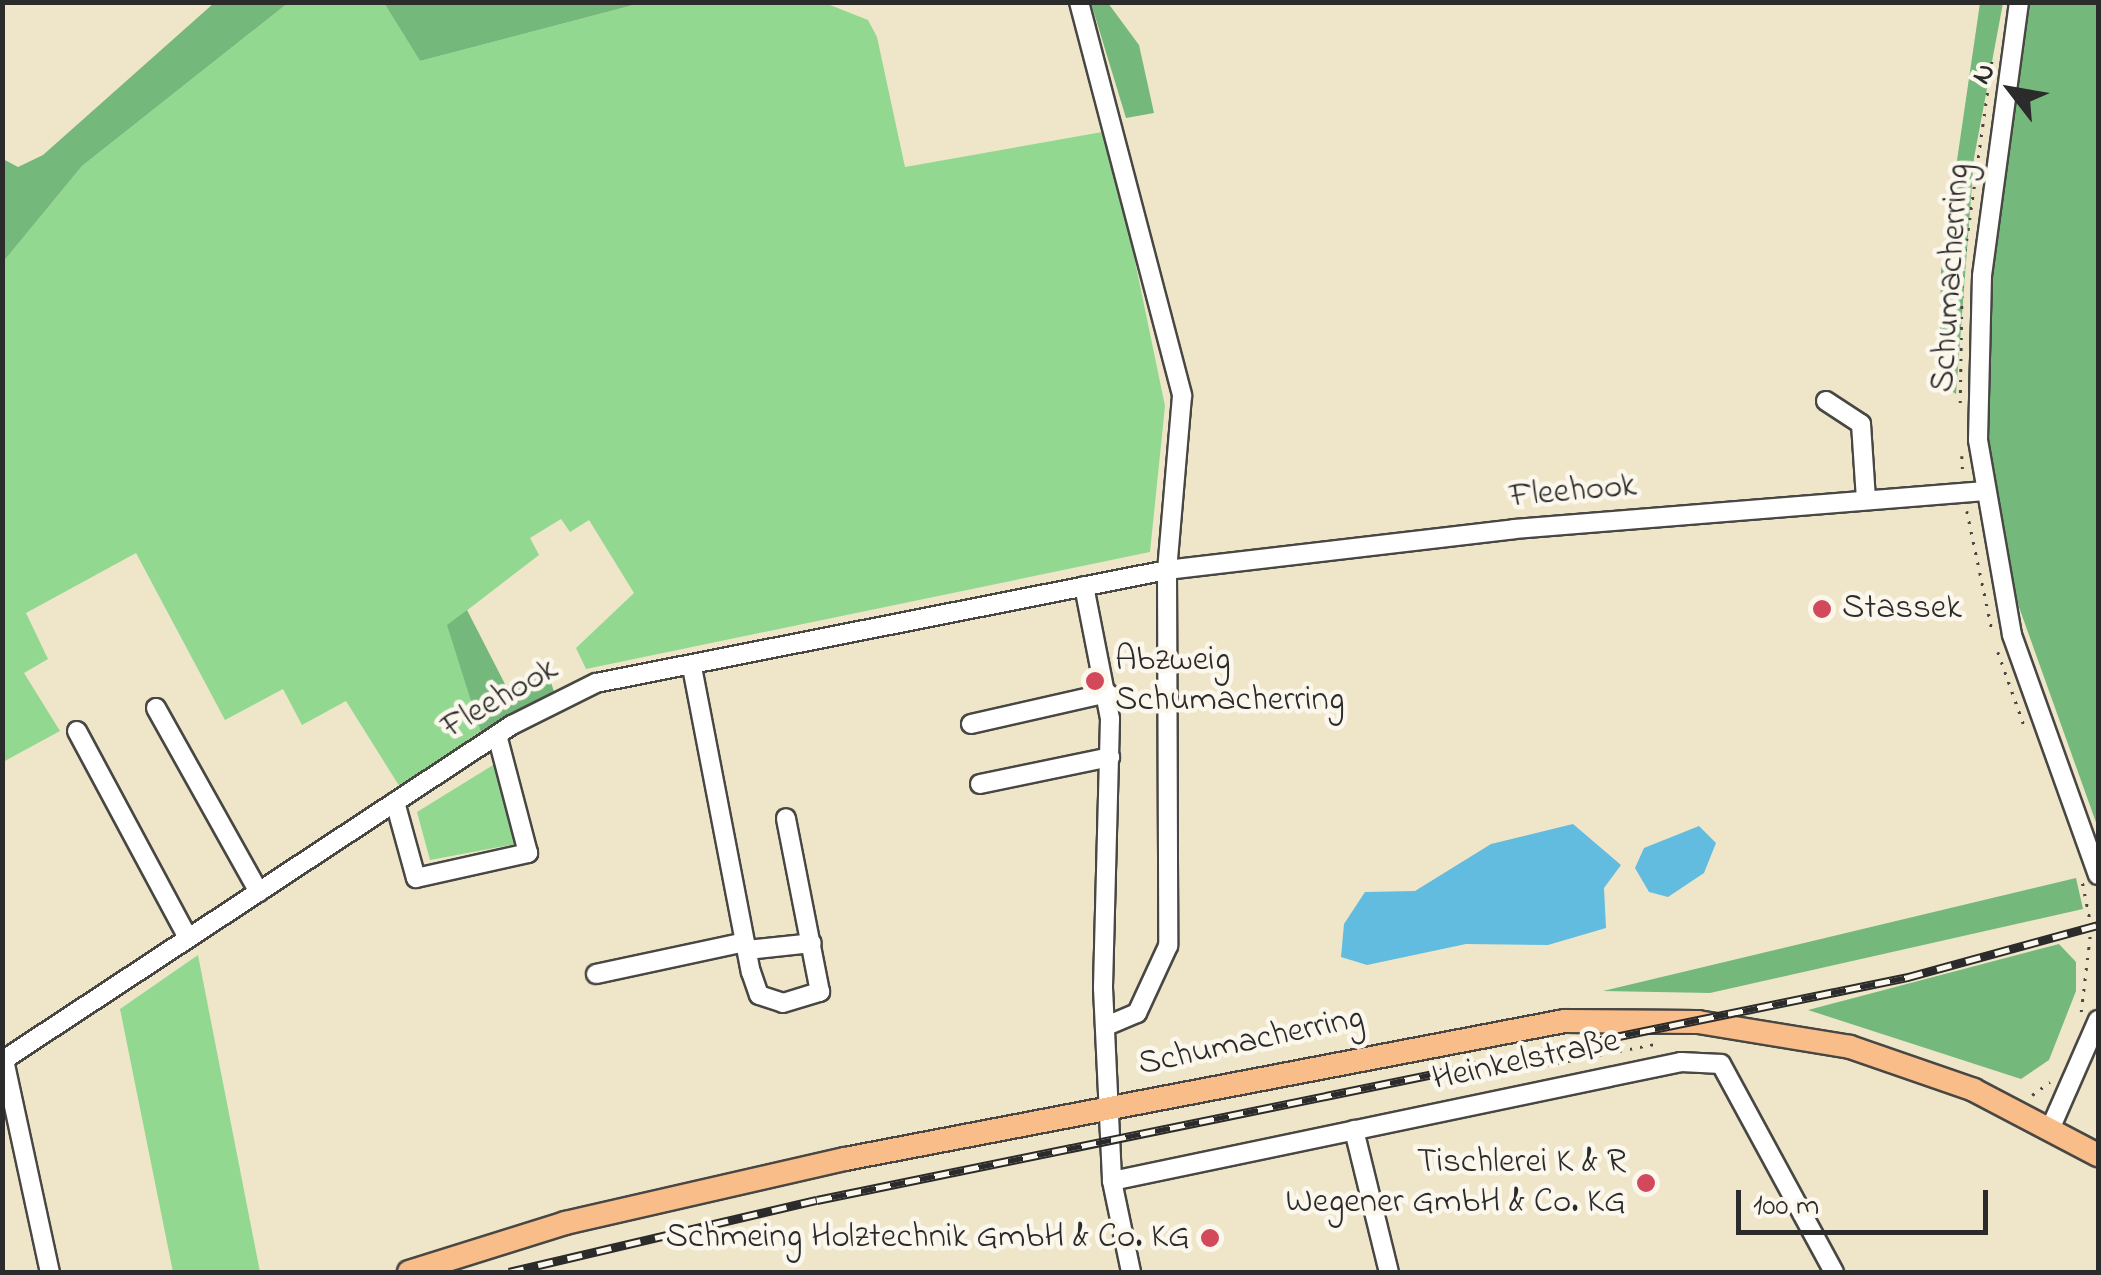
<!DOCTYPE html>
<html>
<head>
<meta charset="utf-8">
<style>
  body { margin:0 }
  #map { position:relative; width:2101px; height:1275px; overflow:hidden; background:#efe6c9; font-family:"Indie Flower",sans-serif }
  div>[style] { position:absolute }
  .green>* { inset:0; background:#92d891 }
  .forest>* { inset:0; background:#75b87b }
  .water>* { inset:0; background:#61bcdf }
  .path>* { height:2.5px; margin-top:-1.25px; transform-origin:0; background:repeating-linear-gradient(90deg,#484743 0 2.5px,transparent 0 10.5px) }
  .roads { filter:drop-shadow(2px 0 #484743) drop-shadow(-2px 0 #484743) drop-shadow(0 2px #484743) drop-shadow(0 -2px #484743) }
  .minor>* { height:18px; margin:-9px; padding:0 9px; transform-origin:9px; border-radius:9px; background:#fff }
  .major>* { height:22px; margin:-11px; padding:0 11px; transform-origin:11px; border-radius:11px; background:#f8bd89 }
  .rail>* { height:9px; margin-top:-4.5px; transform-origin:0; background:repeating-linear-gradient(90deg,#fbf7ec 0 15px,#2b2b2b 0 30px); box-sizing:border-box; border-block:2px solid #2b2b2b }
  .dots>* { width:28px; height:28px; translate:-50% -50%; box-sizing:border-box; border:5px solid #fbf7ec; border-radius:50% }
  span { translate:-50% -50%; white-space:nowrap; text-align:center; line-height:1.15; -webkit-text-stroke:9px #fbf7ec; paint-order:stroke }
  .street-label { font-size:35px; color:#2b2b2b }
  .poi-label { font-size:35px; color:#2b2b2b }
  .left { translate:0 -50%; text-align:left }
  .right { translate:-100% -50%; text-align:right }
  .frame { position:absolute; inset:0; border:5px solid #2b2b2b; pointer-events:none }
  .north { position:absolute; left:1961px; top:40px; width:100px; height:100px; -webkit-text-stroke:8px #fbf7ec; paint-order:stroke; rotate:301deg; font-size:28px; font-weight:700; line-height:40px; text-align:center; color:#2b2b2b }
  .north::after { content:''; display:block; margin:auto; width:35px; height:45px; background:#2b2b2b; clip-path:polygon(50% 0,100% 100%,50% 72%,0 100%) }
  .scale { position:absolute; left:1736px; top:1190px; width:252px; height:45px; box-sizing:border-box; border:5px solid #2b2b2b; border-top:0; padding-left:12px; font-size:30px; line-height:35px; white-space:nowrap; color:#2b2b2b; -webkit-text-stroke:8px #fbf7ec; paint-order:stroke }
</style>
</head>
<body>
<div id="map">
  <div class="green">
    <i style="clip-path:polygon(288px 3px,384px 3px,420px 61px,641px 3px,825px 3px,868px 20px,877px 37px,905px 167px,1108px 131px,1165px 406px,1150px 552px,586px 669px,576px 648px,634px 593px,589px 520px,570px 532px,561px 519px,530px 538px,539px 555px,448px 625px,483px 739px,403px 792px,346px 701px,302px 725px,283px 689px,225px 720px,136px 553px,26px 613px,48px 659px,24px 673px,60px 731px,3px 762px,3px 262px,82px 166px)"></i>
    <i style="clip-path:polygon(498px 762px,516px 844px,430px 860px,417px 812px)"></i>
    <i style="clip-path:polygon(198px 955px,260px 1272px,173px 1272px,120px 1009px)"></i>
  </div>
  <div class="forest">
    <i style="clip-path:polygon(214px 3px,288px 3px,82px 166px,3px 262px,3px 159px,18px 167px,43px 155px)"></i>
    <i style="clip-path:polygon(384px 3px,641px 3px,420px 61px)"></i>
    <i style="clip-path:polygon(1091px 3px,1108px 3px,1139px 45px,1154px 113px,1126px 118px)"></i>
    <i style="clip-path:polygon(1980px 3px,2003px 3px,1974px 158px,1956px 394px,1939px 383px,1941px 270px)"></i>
    <i style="clip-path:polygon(2024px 3px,2098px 3px,2098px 828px,2005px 568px,1989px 458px,1987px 257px)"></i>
    <i style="clip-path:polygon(467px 610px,506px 686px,546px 665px,554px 692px,483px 739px,447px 625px)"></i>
    <i style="clip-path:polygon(2076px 878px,2083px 909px,1710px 993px,1603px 991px)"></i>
    <i style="clip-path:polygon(2059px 944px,2076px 962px,2076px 991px,2049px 1060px,2021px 1079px,1808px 1010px)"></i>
  </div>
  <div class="water">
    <i style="clip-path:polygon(1573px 824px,1621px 865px,1604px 888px,1606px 928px,1548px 945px,1466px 944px,1367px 965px,1341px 957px,1344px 924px,1365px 892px,1415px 891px,1491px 844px)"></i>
    <i style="clip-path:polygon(1699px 826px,1716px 843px,1704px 873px,1668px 897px,1649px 892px,1635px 868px,1644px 848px)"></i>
  </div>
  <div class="path">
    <i style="left:1960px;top:403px;width:131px;rotate:-89.1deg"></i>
    <i style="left:1962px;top:272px;width:216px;rotate:-82deg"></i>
    <i style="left:1962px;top:456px;width:17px;rotate:87deg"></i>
    <i style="left:1967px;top:511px;width:122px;rotate:78.1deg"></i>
    <i style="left:1998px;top:652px;width:77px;rotate:70.4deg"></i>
    <i style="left:2081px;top:1012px;width:86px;rotate:-83.3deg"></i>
    <i style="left:2091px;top:927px;width:46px;rotate:-101.3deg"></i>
    <i style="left:1517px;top:1050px;width:26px;rotate:40deg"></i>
    <i style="left:1537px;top:1067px;width:125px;rotate:-11deg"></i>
    <i style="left:2032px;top:1095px;width:22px;rotate:-36deg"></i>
  </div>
  <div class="roads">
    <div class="minor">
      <i style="left:1079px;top:2px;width:407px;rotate:75.3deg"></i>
      <i style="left:1182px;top:396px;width:175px;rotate:94.9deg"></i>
      <i style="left:1167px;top:570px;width:376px;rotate:89.8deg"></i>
      <i style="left:1168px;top:946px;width:74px;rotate:114.8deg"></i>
      <i style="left:1137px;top:1013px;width:34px;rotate:157deg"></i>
      <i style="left:2019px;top:2px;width:276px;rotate:97.7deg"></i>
      <i style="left:1982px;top:276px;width:164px;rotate:91.4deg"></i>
      <i style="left:1978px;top:440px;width:198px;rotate:80.1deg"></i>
      <i style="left:2012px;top:635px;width:255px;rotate:70.3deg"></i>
      <i style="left:1826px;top:401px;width:42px;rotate:33.3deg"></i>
      <i style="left:1861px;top:424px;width:76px;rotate:86.2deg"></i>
      <i style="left:1084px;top:586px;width:136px;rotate:78.9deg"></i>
      <i style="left:1110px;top:719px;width:269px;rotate:91.5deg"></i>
      <i style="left:1103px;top:988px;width:193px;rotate:87.3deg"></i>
      <i style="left:1112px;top:1181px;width:93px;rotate:78.2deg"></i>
      <i style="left:692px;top:667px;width:311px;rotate:79.1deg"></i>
      <i style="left:751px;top:972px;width:24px;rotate:71deg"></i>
      <i style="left:759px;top:995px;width:25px;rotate:18deg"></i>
      <i style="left:783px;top:1003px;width:39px;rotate:-17deg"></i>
      <i style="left:820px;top:992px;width:177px;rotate:-101.1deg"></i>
      <i style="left:156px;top:708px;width:211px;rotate:60.8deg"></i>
      <i style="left:971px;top:724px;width:140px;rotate:-12.8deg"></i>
      <i style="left:77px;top:731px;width:235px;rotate:61.8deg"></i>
      <i style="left:980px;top:784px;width:133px;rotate:-11.7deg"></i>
      <i style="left:395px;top:802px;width:79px;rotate:74.6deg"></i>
      <i style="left:416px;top:878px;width:115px;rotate:-12.6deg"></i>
      <i style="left:528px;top:853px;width:122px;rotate:-104.7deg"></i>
      <i style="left:747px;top:950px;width:65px;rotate:-6.1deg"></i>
      <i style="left:596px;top:974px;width:152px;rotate:-12.1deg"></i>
      <i style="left:4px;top:1060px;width:217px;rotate:77.8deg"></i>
      <i style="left:2px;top:1061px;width:611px;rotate:-33.38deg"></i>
      <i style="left:512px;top:725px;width:94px;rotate:-26.6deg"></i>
      <i style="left:596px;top:683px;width:582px;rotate:-11.19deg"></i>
      <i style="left:1167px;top:570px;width:349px;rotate:-6.7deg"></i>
      <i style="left:1514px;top:529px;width:473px;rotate:-4.6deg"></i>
      <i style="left:2051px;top:1127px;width:117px;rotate:-66.3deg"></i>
      <i style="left:1354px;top:1130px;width:146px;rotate:76.2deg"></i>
      <i style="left:1112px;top:1181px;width:581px;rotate:-11.81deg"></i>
      <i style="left:1681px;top:1062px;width:40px;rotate:2.9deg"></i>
      <i style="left:1721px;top:1064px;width:237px;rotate:61.5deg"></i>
    </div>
    <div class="major">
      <i style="left:409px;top:1272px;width:164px;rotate:-17.4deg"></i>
      <i style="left:565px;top:1223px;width:287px;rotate:-12.9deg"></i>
      <i style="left:845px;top:1159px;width:732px;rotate:-10.86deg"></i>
      <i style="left:1564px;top:1021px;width:134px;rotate:0.4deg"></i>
      <i style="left:1698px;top:1022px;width:154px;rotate:9.3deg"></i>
      <i style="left:1850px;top:1047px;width:131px;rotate:19.1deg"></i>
      <i style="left:1974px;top:1090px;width:140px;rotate:27.7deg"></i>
    </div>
  </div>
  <div class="rail">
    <i style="left:509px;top:1272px;width:316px;rotate:-13.2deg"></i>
    <i style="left:817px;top:1200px;width:1114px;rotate:-11.55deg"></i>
    <i style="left:1908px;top:977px;width:197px;rotate:-15.3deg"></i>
  </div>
  <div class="dots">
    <i style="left:1822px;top:609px;background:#d1495b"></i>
    <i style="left:1095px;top:681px;background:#d1495b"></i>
    <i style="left:1646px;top:1183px;background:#d1495b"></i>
    <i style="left:1210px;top:1238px;background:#d1495b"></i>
  </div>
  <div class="street-label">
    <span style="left:1952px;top:278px;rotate:-86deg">Schumacherring</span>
    <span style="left:1573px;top:492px;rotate:-5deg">Fleehook</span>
    <span style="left:500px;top:699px;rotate:-30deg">Fleehook</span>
    <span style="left:1251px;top:1042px;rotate:-12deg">Schumacherring</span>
    <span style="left:1526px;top:1061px;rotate:-12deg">Heinkelstraße</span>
  </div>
  <div class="poi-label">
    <span class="left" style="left:1842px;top:609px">Stassek</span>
    <span class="left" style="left:1115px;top:681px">Abzweig<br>Schumacherring</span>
    <span class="right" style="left:1626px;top:1183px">Tischlerei K &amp; R<br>Wegener GmbH &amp; Co. KG</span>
    <span class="right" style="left:1190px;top:1238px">Schmeing Holztechnik GmbH &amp; Co. KG</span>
  </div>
  <div class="frame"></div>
  <div class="north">N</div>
  <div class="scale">100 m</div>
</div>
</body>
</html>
